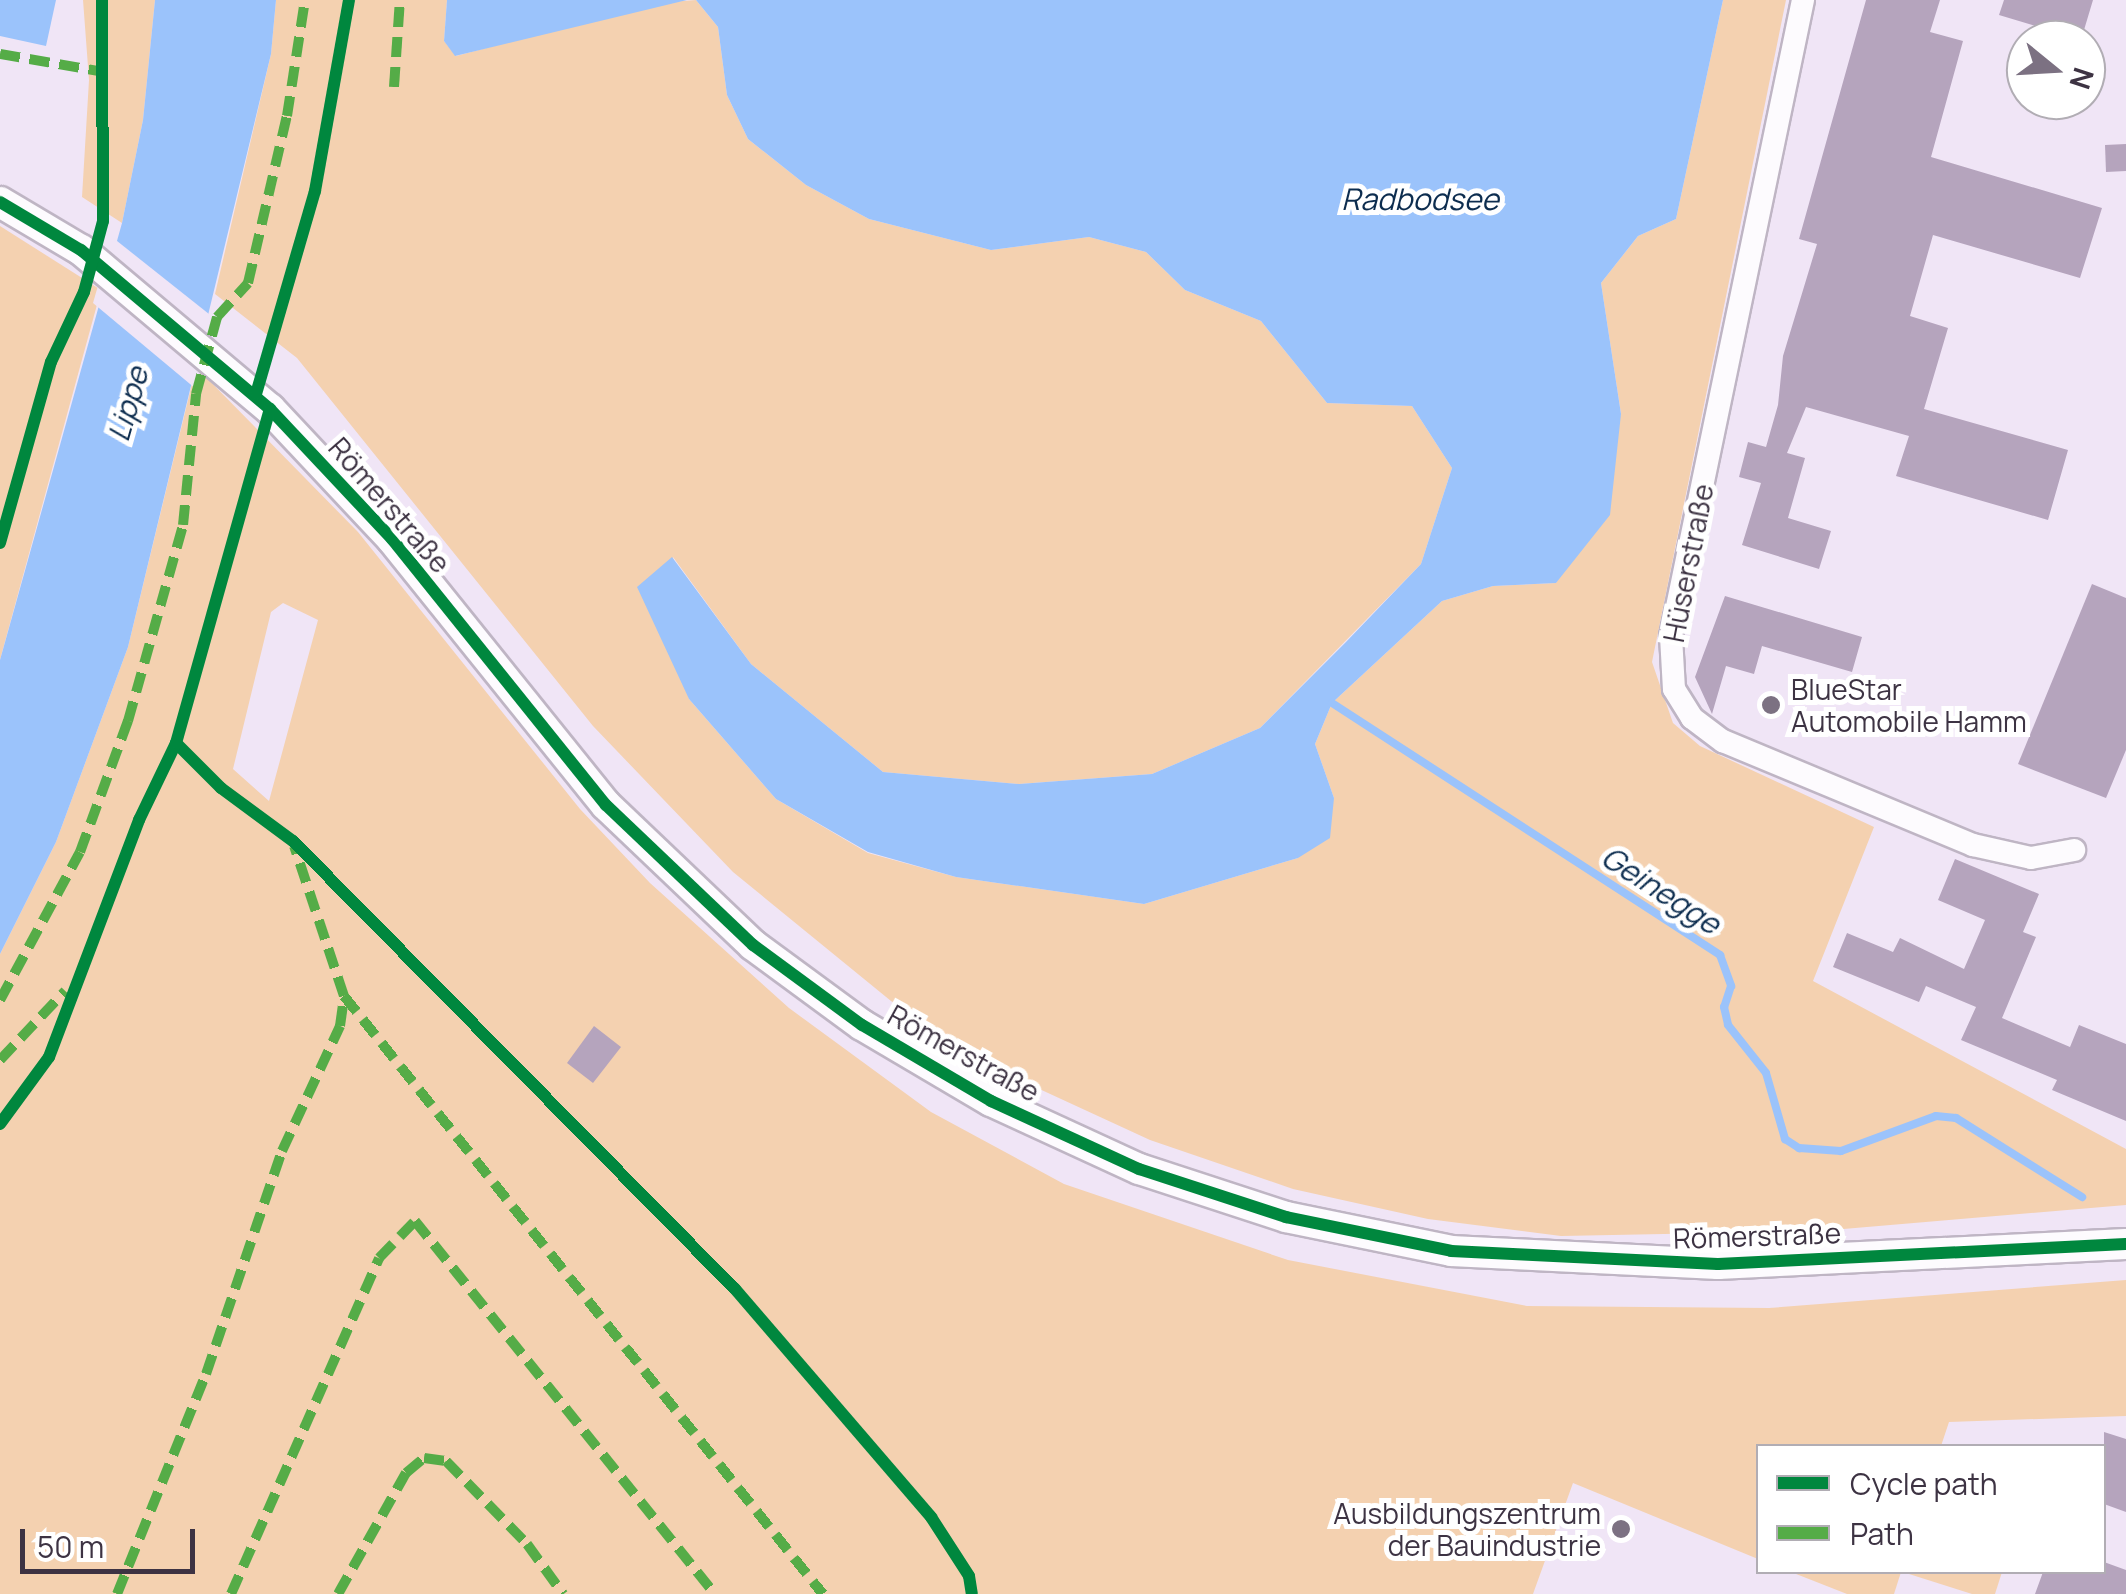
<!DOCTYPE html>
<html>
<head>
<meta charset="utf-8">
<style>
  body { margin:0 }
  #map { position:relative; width:2126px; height:1594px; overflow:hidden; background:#f0e5f6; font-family:Manrope,sans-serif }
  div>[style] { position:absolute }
  .green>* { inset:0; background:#f4d1b0 }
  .water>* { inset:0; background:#9bc3fb }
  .pier>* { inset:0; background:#f0e5f6 }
  .stream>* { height:8px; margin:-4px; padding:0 4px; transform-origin:4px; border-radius:4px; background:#9bc3fb }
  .building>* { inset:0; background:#b5a4bd }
  .roads { filter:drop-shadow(2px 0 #bfb5c4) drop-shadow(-2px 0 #bfb5c4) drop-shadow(0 2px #bfb5c4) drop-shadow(0 -2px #bfb5c4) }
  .street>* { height:22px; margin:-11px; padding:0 11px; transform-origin:11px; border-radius:11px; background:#fdfbfe }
  .secondary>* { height:30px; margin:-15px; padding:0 15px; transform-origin:15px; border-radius:15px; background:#fdfbfe }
  .quiet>* { height:10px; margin-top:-5px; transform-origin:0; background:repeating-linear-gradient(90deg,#55ac47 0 20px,transparent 0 30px) }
  .cycleway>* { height:12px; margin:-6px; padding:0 6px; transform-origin:6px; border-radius:6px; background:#00873e }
  .dots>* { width:28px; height:28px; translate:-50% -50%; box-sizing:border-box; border:5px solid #fff; border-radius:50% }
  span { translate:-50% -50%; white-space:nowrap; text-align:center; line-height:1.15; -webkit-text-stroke:10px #fff; paint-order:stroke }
  .street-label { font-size:28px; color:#3d3343 }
  .poi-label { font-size:28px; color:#3d3343 }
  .left { translate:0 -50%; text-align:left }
  .right { translate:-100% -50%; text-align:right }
  .water-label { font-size:30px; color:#0d2d4f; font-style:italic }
  .legend { position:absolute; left:1756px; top:1444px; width:350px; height:130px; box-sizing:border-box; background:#fff; border:2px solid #b1adb4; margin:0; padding:12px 18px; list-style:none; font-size:30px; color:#3d3343 }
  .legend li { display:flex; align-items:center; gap:20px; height:50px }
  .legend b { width:50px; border:2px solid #b1adb4 }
  .north { position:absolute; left:2006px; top:20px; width:100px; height:100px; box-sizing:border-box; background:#fff; border:2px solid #b1adb4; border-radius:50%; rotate:108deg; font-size:28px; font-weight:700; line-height:40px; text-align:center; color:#3d3343 }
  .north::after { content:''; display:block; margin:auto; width:35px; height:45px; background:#7c7182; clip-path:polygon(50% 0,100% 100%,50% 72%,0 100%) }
  .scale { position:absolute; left:20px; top:1529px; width:175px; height:45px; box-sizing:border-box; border:5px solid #3d3343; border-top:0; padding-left:12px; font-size:30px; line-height:35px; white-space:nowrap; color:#3d3343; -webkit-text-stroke:8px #fff; paint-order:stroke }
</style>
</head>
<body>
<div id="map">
  <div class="green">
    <i style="clip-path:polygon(83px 0,155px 0,143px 120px,122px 223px,82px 197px,89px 80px)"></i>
    <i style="clip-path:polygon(276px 0,447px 0,444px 41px,456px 56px,657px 3px,696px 0,718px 27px,727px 95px,748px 139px,806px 185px,869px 219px,991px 250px,1089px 237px,1146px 252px,1185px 290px,1261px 321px,1327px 403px,1412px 406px,1452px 468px,1421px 564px,1260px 728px,1152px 774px,1019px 784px,883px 772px,751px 664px,673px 557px,689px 699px,776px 799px,868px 853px,956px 877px,1144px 904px,1298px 858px,1334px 798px,1315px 744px,1332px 703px,1442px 601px,1493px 586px,1556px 583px,1621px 414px,1601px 283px,1638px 236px,1676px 219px,1723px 0,1786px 0,1652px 662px,1673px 723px,1700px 746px,1874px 827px,1813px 981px,2126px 1149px,2126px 1205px,1820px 1231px,1561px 1236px,1428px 1219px,1293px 1189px,1150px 1140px,1022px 1081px,891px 1001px,733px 872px,593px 726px,297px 358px,215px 294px,271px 54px)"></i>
    <i style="clip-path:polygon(0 226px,101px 290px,0 660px)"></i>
    <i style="clip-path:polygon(evenodd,196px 367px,358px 532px,580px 809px,650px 883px,789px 1008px,931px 1112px,1064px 1184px,1288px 1260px,1527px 1306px,1769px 1308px,2126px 1280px,2126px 1416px,1949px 1422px,1941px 1446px,1758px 1446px,1758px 1559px,1573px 1483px,1533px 1594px,0 1594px,0 954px,56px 842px,128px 647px,196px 367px,283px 603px,318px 620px,269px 801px,233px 769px,271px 612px,283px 603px)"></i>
    <i style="clip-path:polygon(1791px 1572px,1901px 1572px,1894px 1594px,1847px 1594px)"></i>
    <i style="clip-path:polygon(2002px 1572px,1995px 1594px,1972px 1594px,1909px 1574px)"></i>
  </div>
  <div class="water">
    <i style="clip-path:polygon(0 0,56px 0,46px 46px,0 36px)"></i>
    <i style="clip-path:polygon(155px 0,276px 0,271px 54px,128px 647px,56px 842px,0 954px,0 660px,122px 223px,143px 120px)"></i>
    <i style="clip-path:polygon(447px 0,687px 0,455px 56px,444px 41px)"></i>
    <i style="clip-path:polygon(696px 0,1723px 0,1676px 219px,1638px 236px,1601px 283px,1621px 414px,1610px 515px,1556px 583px,1493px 586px,1442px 601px,1332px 703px,1315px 744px,1334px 798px,1330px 838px,1298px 858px,1144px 904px,956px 877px,868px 852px,776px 799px,689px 699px,637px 587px,672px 557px,751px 664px,883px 772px,1019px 784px,1152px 774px,1260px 728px,1346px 642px,1421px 564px,1452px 468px,1412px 406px,1327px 403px,1261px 321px,1185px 290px,1146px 252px,1089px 237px,991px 250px,869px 219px,806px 185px,748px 139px,727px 95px,718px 27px)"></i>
  </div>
  <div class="pier">
    <i style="clip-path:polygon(112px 237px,214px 318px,196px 389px,93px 303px)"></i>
  </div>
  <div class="stream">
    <i style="left:1332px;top:703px;width:463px;rotate:33deg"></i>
    <i style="left:1720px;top:955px;width:33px;rotate:70deg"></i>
    <i style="left:1731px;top:986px;width:22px;rotate:108deg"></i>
    <i style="left:1724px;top:1007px;width:18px;rotate:77deg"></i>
    <i style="left:1728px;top:1025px;width:61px;rotate:51.6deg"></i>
    <i style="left:1766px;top:1073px;width:69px;rotate:73.9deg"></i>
    <i style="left:1785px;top:1139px;width:17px;rotate:33deg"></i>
    <i style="left:1799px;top:1148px;width:42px;rotate:4.1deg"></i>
    <i style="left:1841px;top:1151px;width:101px;rotate:-20.2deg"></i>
    <i style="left:1936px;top:1116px;width:20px;rotate:6deg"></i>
    <i style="left:1956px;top:1118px;width:149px;rotate:32.1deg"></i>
  </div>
  <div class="building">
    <i style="clip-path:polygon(1866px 0,1940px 0,1930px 32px,1963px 41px,1931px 157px,2102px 208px,2080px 278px,1933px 235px,1910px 316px,1948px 328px,1924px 409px,2068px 450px,2048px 520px,1896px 476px,1909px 436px,1806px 407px,1787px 453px,1805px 458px,1788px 518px,1831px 531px,1819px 569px,1742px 545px,1761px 483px,1739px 477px,1748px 442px,1766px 447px,1778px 405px,1783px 356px,1817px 244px,1799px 239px)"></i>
    <i style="clip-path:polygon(2004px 0,2093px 0,2081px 40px,2043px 40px,2046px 29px,1999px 15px)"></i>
    <i style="clip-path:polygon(2126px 144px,2126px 171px,2106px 172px,2105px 145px)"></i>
    <i style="clip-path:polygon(2092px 584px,2126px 598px,2126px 750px,2106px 798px,2018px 764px)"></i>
    <i style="clip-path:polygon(1725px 596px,1862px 637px,1852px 672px,1762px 646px,1754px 674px,1726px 666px,1712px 714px,1695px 677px)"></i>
    <i style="clip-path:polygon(1955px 859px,2039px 894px,2023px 932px,2036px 937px,2002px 1018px,2070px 1047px,2079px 1025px,2126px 1044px,2126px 1121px,2052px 1090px,2057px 1080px,1961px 1040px,1976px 1007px,1926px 986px,1919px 1002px,1833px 967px,1847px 933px,1893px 952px,1900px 938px,1964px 969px,1985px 920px,1938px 900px)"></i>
    <i style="clip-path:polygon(594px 1026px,621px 1047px,593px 1083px,567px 1063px)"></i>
    <i style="clip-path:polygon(2104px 1432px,2126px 1439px,2126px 1512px,2104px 1504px)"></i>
    <i style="clip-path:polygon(2104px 1562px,2126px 1570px,2126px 1594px,2035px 1594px,2043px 1572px,2104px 1572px)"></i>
  </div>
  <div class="roads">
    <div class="street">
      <i style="left:1803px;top:0;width:650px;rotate:101.73deg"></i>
      <i style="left:1671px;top:636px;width:53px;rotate:86.8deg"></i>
      <i style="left:1674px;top:689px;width:34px;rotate:58deg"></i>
      <i style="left:1692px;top:718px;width:39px;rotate:37deg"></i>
      <i style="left:1723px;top:741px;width:271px;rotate:22.6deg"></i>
      <i style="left:1973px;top:845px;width:59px;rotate:12.6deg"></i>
      <i style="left:2031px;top:858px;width:44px;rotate:-10.5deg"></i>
    </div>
    <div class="secondary">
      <i style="left:0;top:202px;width:94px;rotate:30.7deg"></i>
      <i style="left:81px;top:250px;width:247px;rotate:40.1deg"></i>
      <i style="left:270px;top:409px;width:178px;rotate:46.8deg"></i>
      <i style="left:392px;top:539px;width:341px;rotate:51.2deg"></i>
      <i style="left:606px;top:805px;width:203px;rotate:43.6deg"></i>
      <i style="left:753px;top:945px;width:135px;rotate:36.3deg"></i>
      <i style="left:862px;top:1025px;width:150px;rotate:30.5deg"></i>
      <i style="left:991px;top:1101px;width:163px;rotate:24.7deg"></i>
      <i style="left:1139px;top:1169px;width:155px;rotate:18.1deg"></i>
      <i style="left:1286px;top:1217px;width:168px;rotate:11.6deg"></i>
      <i style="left:1451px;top:1251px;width:267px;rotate:2.8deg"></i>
      <i style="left:1718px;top:1264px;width:408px;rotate:-2.8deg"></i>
    </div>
  </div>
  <div class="quiet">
    <i style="left:0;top:54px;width:99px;rotate:9.8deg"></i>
    <i style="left:394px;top:87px;width:87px;rotate:-86.1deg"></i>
    <i style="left:344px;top:996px;width:766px;rotate:51.31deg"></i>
    <i style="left:0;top:1000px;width:168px;rotate:-61.6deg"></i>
    <i style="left:80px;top:852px;width:140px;rotate:-69.9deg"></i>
    <i style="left:128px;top:721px;width:204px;rotate:-74.3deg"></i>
    <i style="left:183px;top:525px;width:132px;rotate:-84.3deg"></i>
    <i style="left:196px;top:394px;width:80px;rotate:-74.7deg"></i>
    <i style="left:217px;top:317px;width:46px;rotate:-47.6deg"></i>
    <i style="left:248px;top:283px;width:171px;rotate:-76.9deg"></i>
    <i style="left:287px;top:116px;width:117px;rotate:-81.2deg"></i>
    <i style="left:0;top:1060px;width:95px;rotate:-46.7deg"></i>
    <i style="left:117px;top:1594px;width:237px;rotate:-68deg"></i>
    <i style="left:206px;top:1374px;width:236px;rotate:-71.2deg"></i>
    <i style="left:282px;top:1151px;width:138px;rotate:-65.1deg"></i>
    <i style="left:340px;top:1026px;width:30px;rotate:-82deg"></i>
    <i style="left:344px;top:996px;width:158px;rotate:-108.4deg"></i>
    <i style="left:231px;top:1594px;width:367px;rotate:-66.2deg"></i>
    <i style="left:379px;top:1258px;width:52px;rotate:-45.8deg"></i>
    <i style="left:415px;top:1221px;width:479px;rotate:51.2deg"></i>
    <i style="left:338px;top:1594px;width:139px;rotate:-60.7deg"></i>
    <i style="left:406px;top:1473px;width:23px;rotate:-40deg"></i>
    <i style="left:424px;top:1458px;width:22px;rotate:8deg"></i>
    <i style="left:446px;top:1461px;width:116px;rotate:45.7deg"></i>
    <i style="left:527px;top:1544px;width:62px;rotate:54.2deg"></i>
  </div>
  <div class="cycleway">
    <i style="left:0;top:202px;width:94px;rotate:30.7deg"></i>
    <i style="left:81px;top:250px;width:247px;rotate:40.1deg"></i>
    <i style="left:270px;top:409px;width:178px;rotate:46.8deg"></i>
    <i style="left:392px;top:539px;width:341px;rotate:51.2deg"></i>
    <i style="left:606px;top:805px;width:203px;rotate:43.6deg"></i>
    <i style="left:753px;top:945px;width:135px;rotate:36.3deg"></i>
    <i style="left:862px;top:1025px;width:150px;rotate:30.5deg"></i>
    <i style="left:991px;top:1101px;width:163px;rotate:24.7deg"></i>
    <i style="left:1139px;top:1169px;width:155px;rotate:18.1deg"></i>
    <i style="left:1286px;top:1217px;width:168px;rotate:11.6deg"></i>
    <i style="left:1451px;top:1251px;width:267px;rotate:2.8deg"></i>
    <i style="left:1718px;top:1264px;width:408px;rotate:-2.8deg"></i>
    <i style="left:256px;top:394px;width:211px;rotate:-73.8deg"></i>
    <i style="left:315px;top:191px;width:194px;rotate:-79.9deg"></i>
    <i style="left:0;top:543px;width:188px;rotate:-74.3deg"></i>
    <i style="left:51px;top:362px;width:77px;rotate:-64.8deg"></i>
    <i style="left:84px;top:292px;width:73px;rotate:-75deg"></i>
    <i style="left:103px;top:221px;width:221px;rotate:-90.3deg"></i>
    <i style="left:176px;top:743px;width:64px;rotate:45deg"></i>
    <i style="left:221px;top:788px;width:89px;rotate:36.4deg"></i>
    <i style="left:293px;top:841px;width:629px;rotate:45.39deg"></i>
    <i style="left:735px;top:1289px;width:301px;rotate:49.3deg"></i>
    <i style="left:931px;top:1517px;width:70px;rotate:57.2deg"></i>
    <i style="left:969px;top:1576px;width:18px;rotate:81deg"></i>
    <i style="left:0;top:1124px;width:83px;rotate:-53.8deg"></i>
    <i style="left:49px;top:1057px;width:254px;rotate:-69.2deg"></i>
    <i style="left:139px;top:820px;width:85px;rotate:-64.3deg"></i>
    <i style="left:176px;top:743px;width:347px;rotate:-74.3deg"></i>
  </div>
  <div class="dots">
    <i style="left:1771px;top:705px;background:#7c7182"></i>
    <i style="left:1621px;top:1529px;background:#7c7182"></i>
  </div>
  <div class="street-label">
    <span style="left:390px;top:505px;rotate:49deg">Römerstraße</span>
    <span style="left:1688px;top:563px;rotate:-79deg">Hüserstraße</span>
    <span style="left:964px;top:1053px;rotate:29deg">Römerstraße</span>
    <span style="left:1757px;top:1235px;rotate:-2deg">Römerstraße</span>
  </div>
  <div class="poi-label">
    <span class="left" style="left:1791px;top:705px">BlueStar<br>Automobile Hamm</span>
    <span class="right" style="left:1601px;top:1529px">Ausbildungszentrum<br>der Bauindustrie</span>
  </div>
  <div class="water-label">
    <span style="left:1420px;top:199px">Radbodsee</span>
    <span style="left:128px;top:404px;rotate:-74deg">Lippe</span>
    <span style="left:1661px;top:890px;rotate:33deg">Geinegge</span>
  </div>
  <ul class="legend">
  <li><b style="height:12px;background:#00873e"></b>Cycle path</li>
  <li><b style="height:12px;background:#55ac47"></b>Path</li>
  </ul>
  <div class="north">N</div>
  <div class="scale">50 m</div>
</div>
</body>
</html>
